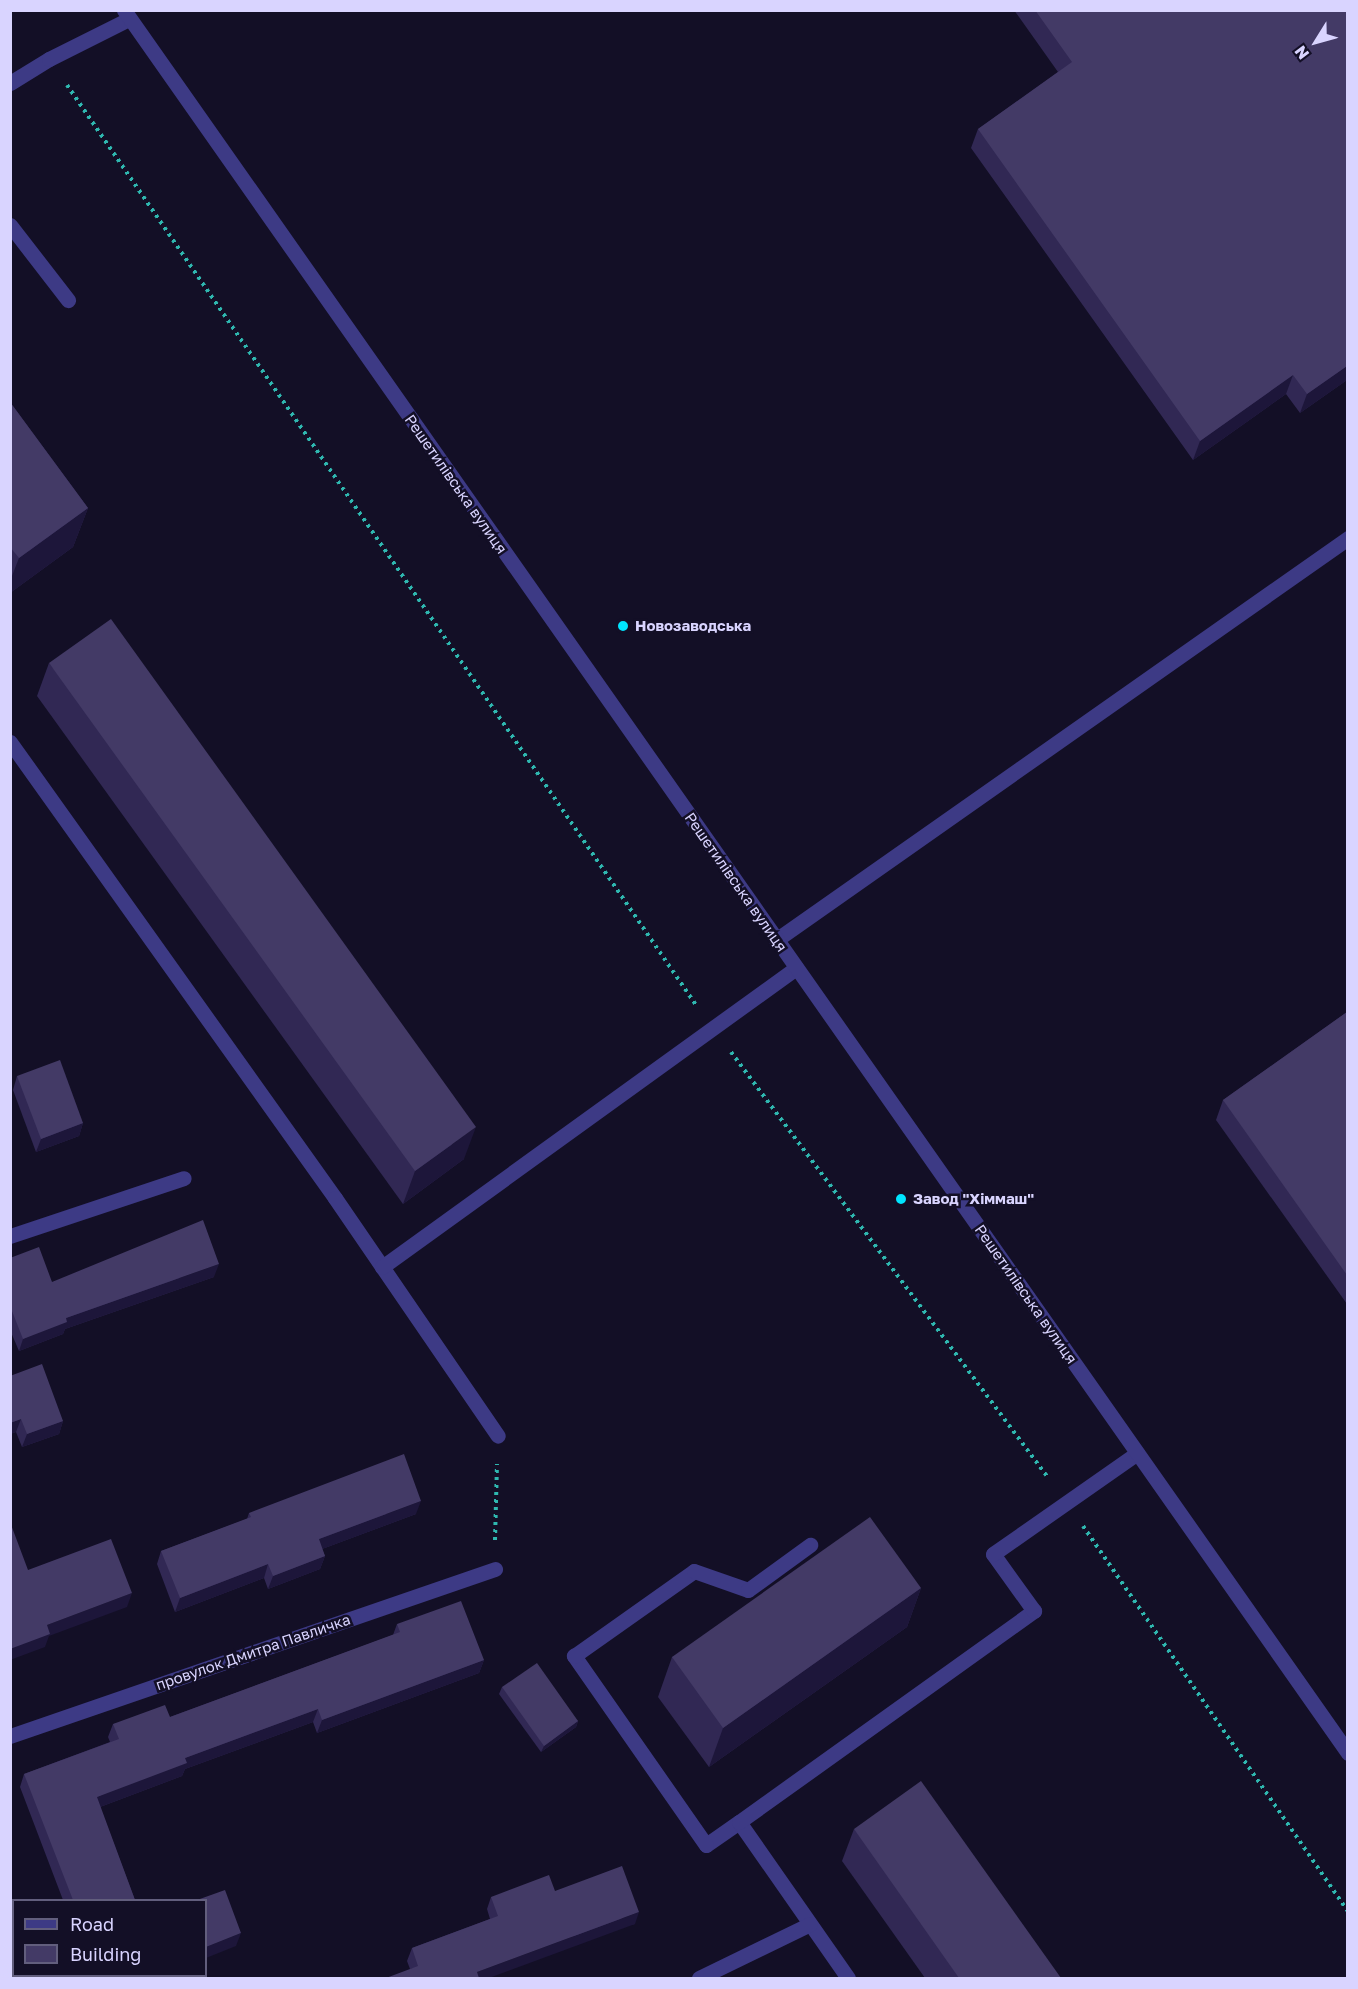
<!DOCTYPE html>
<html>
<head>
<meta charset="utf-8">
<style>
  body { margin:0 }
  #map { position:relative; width:1358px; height:1989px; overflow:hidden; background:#130f26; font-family:"Golos Text",sans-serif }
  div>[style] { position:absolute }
  .path>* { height:4px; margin-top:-2px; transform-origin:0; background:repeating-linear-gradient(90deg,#2fb8b0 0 3px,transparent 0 7.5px) }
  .service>* { height:15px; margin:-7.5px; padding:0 7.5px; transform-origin:7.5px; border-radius:7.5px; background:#3d3a85 }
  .minor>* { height:15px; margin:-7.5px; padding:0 7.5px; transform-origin:7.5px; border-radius:7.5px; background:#3d3a85 }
  .tertiary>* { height:15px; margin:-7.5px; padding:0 7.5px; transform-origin:7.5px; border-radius:7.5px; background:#3d3a85 }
  .wall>* { inset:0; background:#312854 }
  .shaded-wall>* { inset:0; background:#1d163a }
  .building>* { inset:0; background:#433a66 }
  .dots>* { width:16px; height:16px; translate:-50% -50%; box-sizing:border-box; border:3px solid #130f26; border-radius:50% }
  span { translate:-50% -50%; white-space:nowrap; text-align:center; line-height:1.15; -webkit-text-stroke:5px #130f26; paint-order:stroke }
  .street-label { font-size:15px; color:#d9d4ff }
  .poi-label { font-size:15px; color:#d9d4ff; font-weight:700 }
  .left { translate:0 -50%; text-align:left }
  .frame { position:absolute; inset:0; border:12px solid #d9d4ff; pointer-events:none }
  .legend { position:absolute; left:12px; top:1899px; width:195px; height:78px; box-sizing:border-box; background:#130f26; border:2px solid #625e7d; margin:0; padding:8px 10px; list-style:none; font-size:18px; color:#d9d4ff }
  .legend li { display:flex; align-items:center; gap:12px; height:30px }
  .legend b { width:30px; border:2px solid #625e7d }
  .north { position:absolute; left:1286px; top:12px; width:60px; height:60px; -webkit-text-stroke:4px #130f26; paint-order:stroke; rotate:233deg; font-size:16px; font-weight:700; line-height:24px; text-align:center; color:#d9d4ff }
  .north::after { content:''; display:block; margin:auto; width:21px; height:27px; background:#d9d4ff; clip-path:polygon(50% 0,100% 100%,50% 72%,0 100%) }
</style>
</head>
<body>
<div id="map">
  <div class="path">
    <i style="left:67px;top:85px;width:1114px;rotate:55.64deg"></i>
    <i style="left:731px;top:1052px;width:532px;rotate:53.32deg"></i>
    <i style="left:1083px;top:1526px;width:468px;rotate:55.5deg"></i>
    <i style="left:495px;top:1540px;width:76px;rotate:-88.5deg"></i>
  </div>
  <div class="service">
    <i style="left:10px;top:225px;width:95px;rotate:52.3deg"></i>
    <i style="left:10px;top:742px;width:560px;rotate:54.52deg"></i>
    <i style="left:335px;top:1198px;width:288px;rotate:55.6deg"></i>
    <i style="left:776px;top:940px;width:699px;rotate:-35.1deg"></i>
    <i style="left:382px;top:1267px;width:511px;rotate:-35.84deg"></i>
    <i style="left:739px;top:1822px;width:40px;rotate:145.1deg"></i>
    <i style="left:706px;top:1845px;width:231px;rotate:-124.9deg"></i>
    <i style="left:574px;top:1656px;width:147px;rotate:-35.3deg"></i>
    <i style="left:694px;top:1571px;width:57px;rotate:19.4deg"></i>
    <i style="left:748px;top:1590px;width:77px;rotate:-36deg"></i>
    <i style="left:848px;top:1978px;width:190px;rotate:-124.9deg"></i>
    <i style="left:739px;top:1822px;width:363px;rotate:-35.6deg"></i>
    <i style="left:1034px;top:1611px;width:70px;rotate:-125.7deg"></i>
    <i style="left:993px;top:1554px;width:176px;rotate:-35deg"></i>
  </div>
  <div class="minor">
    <i style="left:10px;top:83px;width:46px;rotate:-31.6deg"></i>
    <i style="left:49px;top:59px;width:89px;rotate:-26.6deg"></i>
    <i style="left:10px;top:1236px;width:183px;rotate:-18.4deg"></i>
    <i style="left:10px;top:1736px;width:513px;rotate:-19deg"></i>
    <i style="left:10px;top:1938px;width:9px;rotate:63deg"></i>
    <i style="left:24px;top:1976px;width:2px;rotate:63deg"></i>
    <i style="left:699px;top:1978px;width:123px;rotate:-25.9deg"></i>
  </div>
  <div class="tertiary">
    <i style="left:124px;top:10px;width:2130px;rotate:54.92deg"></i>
  </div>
  <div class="wall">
    <i style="clip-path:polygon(1014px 10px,1347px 10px,1347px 380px,1300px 413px,1286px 394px,1193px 460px,971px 148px,978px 129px,1058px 72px)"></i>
    <i style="clip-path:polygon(10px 402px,88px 508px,73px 547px,10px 593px)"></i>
    <i style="clip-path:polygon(49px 663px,464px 1159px,403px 1204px,37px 696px)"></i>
    <i style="clip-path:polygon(1347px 1012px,1347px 1304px,1216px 1120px,1223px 1100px)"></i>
    <i style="clip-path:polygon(17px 1076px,83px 1123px,79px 1136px,36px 1152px,13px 1090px)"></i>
    <i style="clip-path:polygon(10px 1258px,52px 1282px,214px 1277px,65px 1329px,63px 1334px,19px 1351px,10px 1330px)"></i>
    <i style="clip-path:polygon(10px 1376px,63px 1421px,59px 1434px,22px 1447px,16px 1432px,10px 1434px)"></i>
    <i style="clip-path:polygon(249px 1513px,416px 1514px,322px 1549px,325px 1556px,320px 1569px,268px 1589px,264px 1578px,175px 1612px,157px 1564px,161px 1551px,247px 1519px)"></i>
    <i style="clip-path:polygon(921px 1588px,907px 1627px,709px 1767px,658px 1697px,672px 1657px)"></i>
    <i style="clip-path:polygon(397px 1624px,484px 1660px,479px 1673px,317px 1733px,313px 1722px,185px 1769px,182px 1776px,100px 1807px,135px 1900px,63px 1900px,20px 1787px,24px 1774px,110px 1742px,108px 1737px,113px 1724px,170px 1717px,393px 1635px)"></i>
    <i style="clip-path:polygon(502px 1687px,578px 1721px,576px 1727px,541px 1752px,499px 1694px)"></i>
    <i style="clip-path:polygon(854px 1829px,1061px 1978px,925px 1978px,842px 1861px)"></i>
    <i style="clip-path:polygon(555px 1891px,635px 1924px,410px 1969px,407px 1961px,412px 1948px,490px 1919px,487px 1909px,491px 1897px)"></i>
    <i style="clip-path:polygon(88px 1976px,158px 1976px,159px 1978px,89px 1978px)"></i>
  </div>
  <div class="shaded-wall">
    <i style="clip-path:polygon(1347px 366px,1347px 380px,1300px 413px,1307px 394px)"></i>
    <i style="clip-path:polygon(1293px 375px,1286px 394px,1193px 460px,1200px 441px)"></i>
    <i style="clip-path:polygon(88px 508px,73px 547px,10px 593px,10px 581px,19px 558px)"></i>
    <i style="clip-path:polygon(83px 1123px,79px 1136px,36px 1152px,41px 1139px)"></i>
    <i style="clip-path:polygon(476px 1127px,464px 1159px,403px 1204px,415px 1171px)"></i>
    <i style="clip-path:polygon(219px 1264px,214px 1277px,65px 1329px,63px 1334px,19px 1351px,23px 1339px,66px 1318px)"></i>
    <i style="clip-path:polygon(21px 1419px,16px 1432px,10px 1434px,10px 1423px)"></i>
    <i style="clip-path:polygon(63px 1421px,59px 1434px,22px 1447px,27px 1434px)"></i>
    <i style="clip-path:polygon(421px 1501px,416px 1514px,314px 1552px,319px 1539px)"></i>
    <i style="clip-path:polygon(325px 1556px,320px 1569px,268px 1589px,273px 1576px)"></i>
    <i style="clip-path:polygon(268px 1564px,264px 1578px,175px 1612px,180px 1598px)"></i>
    <i style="clip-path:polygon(921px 1588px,907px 1627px,709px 1767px,723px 1728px)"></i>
    <i style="clip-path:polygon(132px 1593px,127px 1607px,49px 1636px,45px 1647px,10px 1660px,10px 1649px,47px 1625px)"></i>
    <i style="clip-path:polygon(484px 1660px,479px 1673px,317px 1733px,322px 1720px)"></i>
    <i style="clip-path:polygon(318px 1709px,313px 1722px,185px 1769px,182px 1776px,92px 1810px,97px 1797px,185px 1758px)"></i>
    <i style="clip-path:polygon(578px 1721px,576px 1727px,541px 1752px,544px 1746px)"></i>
    <i style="clip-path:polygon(639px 1912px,635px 1924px,489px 1978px,474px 1978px,477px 1972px)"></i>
    <i style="clip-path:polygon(241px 1933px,236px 1946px,206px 1958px,206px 1947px)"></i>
  </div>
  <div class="building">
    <i style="clip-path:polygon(1035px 10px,1347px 10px,1347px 366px,1307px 394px,1293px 375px,1200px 441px,978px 129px,1072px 62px)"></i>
    <i style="clip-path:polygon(10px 402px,88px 508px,19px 558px,10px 547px)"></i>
    <i style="clip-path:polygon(111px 619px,476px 1127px,415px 1171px,49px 663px)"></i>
    <i style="clip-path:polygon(1347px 1012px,1347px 1275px,1223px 1100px)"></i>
    <i style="clip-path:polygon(60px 1060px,83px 1123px,41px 1139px,17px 1076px)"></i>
    <i style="clip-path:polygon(203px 1220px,219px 1264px,66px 1318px,67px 1322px,23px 1339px,10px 1306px,10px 1258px,39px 1247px,52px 1282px)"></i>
    <i style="clip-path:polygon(42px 1364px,63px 1421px,27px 1434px,21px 1419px,10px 1423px,10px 1376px)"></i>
    <i style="clip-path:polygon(404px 1454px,421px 1501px,319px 1539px,325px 1556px,273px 1576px,268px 1564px,180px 1598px,161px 1551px,251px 1517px,249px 1513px)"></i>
    <i style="clip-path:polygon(870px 1517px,921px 1588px,723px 1728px,672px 1657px)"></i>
    <i style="clip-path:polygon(10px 1522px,28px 1570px,111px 1539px,132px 1593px,47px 1625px,50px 1634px,10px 1649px)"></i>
    <i style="clip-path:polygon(461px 1601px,484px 1660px,322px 1720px,318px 1709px,185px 1758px,187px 1763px,97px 1797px,135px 1900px,73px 1900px,24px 1774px,119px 1739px,113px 1724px,165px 1705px,170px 1717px,400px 1632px,397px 1624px)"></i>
    <i style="clip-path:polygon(537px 1663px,578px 1721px,544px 1746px,502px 1687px)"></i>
    <i style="clip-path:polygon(921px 1781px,1061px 1978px,959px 1978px,854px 1829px)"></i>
    <i style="clip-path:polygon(622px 1866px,639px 1912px,477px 1972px,479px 1978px,386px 1978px,418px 1966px,412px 1948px,498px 1916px,491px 1897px,549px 1875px,555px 1891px)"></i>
    <i style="clip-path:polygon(225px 1890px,241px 1933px,206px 1947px,206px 1900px,197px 1900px)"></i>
    <i style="clip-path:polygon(98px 1976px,158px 1976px,159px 1978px,99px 1978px)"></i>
  </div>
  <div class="dots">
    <i style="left:623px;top:626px;background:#00e5ff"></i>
    <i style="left:901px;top:1199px;background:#00e5ff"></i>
  </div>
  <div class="street-label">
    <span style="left:456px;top:484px;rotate:55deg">Решетилівська вулиця</span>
    <span style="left:736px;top:882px;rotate:55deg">Решетилівська вулиця</span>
    <span style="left:1026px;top:1294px;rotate:55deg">Решетилівська вулиця</span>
    <span style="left:253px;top:1652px;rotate:-19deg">провулок Дмитра Павличка</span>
  </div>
  <div class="poi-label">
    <span class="left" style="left:635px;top:626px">Новозаводська</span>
    <span class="left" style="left:913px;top:1199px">Завод "Хіммаш"</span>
  </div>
  <div class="frame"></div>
  <ul class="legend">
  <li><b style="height:8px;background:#3d3a85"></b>Road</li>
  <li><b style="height:16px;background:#433a66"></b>Building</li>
  </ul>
  <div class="north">N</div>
</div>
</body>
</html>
